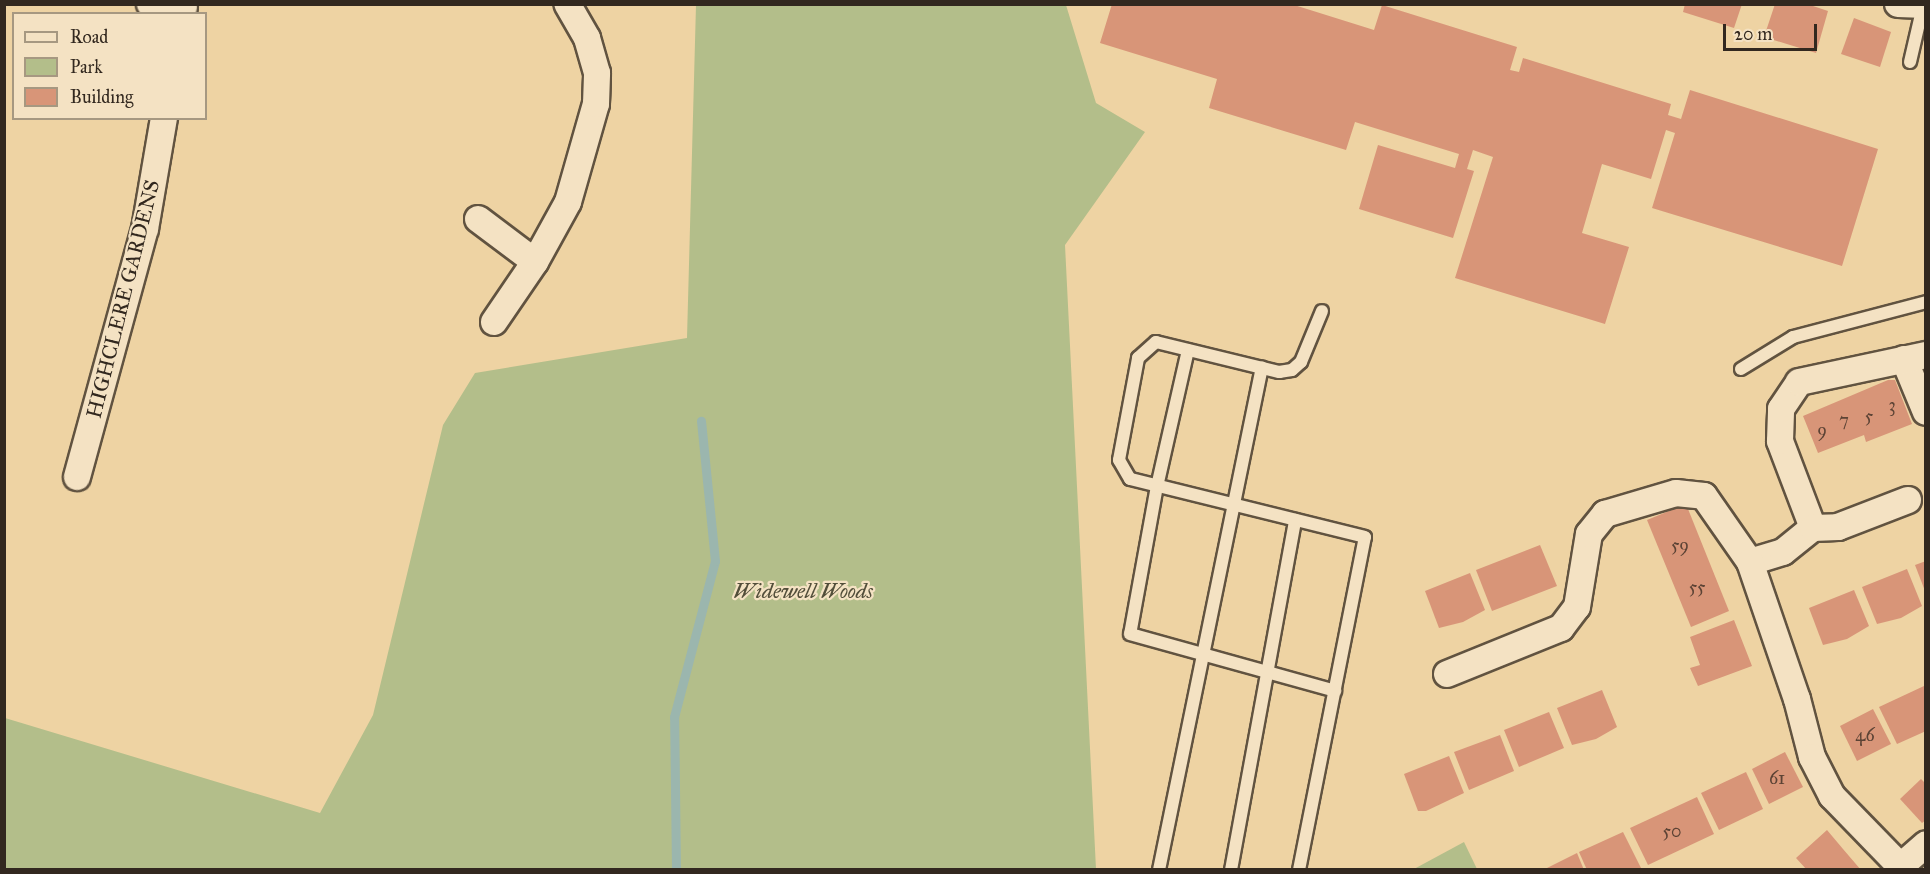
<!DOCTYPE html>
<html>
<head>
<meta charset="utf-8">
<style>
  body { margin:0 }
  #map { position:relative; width:1930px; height:874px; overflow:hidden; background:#eed3a3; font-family:"IM FELL Great Primer",serif }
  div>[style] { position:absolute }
  .green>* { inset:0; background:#b3be8a }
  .stream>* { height:9px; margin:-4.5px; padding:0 4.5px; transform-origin:4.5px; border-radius:4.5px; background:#9bb6ae }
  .building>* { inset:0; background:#d89578 }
  .roads { filter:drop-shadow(2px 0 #615340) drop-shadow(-2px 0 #615340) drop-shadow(0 2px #615340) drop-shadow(0 -2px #615340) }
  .service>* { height:12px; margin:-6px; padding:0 6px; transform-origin:6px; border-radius:6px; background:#f4e2c3 }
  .minor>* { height:26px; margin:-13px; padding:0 13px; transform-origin:13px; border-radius:13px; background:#f4e2c3 }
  span { translate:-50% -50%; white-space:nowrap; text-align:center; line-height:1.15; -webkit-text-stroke:4.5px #f4e2c3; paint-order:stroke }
  .number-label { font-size:18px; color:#5c4335 }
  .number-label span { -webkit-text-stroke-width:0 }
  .street-label { font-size:21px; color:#32281f }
  .park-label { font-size:21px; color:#524e3a; font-style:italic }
  .frame { position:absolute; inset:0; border:6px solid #32281f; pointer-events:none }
  .legend { position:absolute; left:12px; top:12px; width:195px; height:108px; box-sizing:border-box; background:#f4e2c3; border:2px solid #a69881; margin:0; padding:8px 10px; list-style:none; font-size:18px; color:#32281f }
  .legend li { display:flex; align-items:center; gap:12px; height:30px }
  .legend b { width:30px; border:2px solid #a69881 }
  .scale { position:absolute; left:1723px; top:24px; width:94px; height:27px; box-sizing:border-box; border:3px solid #32281f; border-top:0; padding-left:8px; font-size:18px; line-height:21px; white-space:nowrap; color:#32281f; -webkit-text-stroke:4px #f4e2c3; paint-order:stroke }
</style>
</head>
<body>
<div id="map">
  <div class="green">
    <i style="clip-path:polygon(696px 5px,1066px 5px,1096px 103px,1145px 132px,1065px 245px,1096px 869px,5px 869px,5px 718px,320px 813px,373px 715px,443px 425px,475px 373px,687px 338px)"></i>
    <i style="clip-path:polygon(1464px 842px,1477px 869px,1414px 869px)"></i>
  </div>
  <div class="stream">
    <i style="left:676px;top:870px;width:153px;rotate:-90.7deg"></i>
    <i style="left:674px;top:717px;width:161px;rotate:-75.3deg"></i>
    <i style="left:715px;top:561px;width:141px;rotate:-95.7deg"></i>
  </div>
  <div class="building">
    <i style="clip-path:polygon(1112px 4px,1291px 4px,1374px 30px,1382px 5px,1517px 47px,1510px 70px,1519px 72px,1523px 58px,1671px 104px,1668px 115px,1681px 119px,1690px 90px,1878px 149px,1842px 266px,1652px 208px,1675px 133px,1666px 130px,1651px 179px,1602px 164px,1582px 233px,1629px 247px,1605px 324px,1455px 278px,1493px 157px,1473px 150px,1467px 169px,1474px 171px,1453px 238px,1359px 209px,1378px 145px,1455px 168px,1459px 154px,1355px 122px,1346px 150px,1209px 108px,1217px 79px,1100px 43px)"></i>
    <i style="clip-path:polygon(1685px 4px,1742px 4px,1734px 28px,1683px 12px)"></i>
    <i style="clip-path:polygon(1775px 4px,1807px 4px,1828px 11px,1816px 53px,1764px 37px)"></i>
    <i style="clip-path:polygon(1854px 18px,1891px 32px,1880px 67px,1841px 54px)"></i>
    <i style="clip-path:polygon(1888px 380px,1895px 380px,1912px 424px,1866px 442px,1864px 435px,1818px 453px,1803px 416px)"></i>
    <i style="clip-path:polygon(1686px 504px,1729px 611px,1691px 627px,1647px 520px)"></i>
    <i style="clip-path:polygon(1540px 545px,1557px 586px,1492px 611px,1476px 570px)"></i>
    <i style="clip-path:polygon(1926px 561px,1926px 591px,1925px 591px,1915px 565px)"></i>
    <i style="clip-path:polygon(1907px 569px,1922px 606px,1901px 618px,1877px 624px,1862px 587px)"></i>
    <i style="clip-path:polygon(1470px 573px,1485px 610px,1463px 622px,1439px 628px,1425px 591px)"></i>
    <i style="clip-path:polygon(1854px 590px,1869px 626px,1847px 639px,1823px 645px,1809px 608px)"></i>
    <i style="clip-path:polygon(1734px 620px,1752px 666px,1698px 686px,1690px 668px,1700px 665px,1690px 637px)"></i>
    <i style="clip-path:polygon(1924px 686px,1926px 731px,1897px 744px,1879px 707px)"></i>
    <i style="clip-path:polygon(1602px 690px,1617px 727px,1596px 739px,1572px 745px,1557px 708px)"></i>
    <i style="clip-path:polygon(1873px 709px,1891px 744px,1857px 761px,1840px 726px)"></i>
    <i style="clip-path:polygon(1549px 712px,1564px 748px,1519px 767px,1504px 730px)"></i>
    <i style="clip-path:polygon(1500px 735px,1514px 771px,1469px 790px,1454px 752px)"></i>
    <i style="clip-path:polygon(1785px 752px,1803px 787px,1769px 804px,1752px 769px)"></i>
    <i style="clip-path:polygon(1449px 756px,1464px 793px,1426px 811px,1418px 811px,1404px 774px)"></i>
    <i style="clip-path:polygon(1746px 772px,1763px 809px,1719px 830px,1701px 793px)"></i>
    <i style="clip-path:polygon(1921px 779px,1926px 784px,1926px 820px,1922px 823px,1900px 799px)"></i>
    <i style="clip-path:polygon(1697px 797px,1714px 834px,1648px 865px,1630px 828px)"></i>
    <i style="clip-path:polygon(1827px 830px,1843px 849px,1861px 870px,1807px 870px,1796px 858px)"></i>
    <i style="clip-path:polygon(1623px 832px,1641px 868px,1587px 870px,1579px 852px)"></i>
    <i style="clip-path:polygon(1577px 853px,1584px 870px,1543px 870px)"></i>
  </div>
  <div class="roads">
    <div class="service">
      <i style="left:1910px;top:62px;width:57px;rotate:-76.9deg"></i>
      <i style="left:1188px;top:350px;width:139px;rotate:102.8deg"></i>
      <i style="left:1157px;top:486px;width:150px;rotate:100.3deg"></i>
      <i style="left:1130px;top:634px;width:213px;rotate:15.5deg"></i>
      <i style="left:1741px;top:369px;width:61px;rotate:-31.6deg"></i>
      <i style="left:1793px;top:337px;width:138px;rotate:-14.7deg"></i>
      <i style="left:1159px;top:870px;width:513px;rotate:-78.43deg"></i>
      <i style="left:1231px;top:870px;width:356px;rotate:-79.6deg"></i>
      <i style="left:1299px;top:870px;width:339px;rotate:-78.8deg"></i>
      <i style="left:1365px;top:537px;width:242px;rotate:-166.1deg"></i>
      <i style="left:1130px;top:479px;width:22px;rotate:-120deg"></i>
      <i style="left:1119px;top:460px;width:104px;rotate:-79.4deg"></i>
      <i style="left:1138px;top:358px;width:24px;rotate:-42deg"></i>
      <i style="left:1156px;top:342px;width:127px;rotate:13.7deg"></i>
      <i style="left:1279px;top:372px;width:13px;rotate:-9deg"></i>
      <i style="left:1292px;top:370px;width:12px;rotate:-42deg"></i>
      <i style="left:1301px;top:362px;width:55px;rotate:-67.6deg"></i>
    </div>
    <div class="minor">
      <i style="left:150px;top:4px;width:34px;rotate:5deg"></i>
      <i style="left:1898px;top:4px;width:28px;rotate:2deg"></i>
      <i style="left:478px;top:219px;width:71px;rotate:37deg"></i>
      <i style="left:494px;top:322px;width:73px;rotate:-55.7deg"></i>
      <i style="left:535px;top:262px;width:68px;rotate:-61.2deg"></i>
      <i style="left:568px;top:202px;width:102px;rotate:-74.1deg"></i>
      <i style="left:596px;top:104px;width:31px;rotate:-88deg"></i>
      <i style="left:597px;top:73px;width:36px;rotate:-106deg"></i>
      <i style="left:587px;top:38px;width:39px;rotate:-120deg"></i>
      <i style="left:1904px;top:359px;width:57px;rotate:67.5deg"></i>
      <i style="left:77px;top:477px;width:257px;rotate:-74.7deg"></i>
      <i style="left:145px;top:229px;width:113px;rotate:-80.3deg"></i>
      <i style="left:1813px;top:528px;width:93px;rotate:-110.8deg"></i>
      <i style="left:1780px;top:441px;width:32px;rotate:-88deg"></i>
      <i style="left:1781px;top:409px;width:32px;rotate:-56deg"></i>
      <i style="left:1799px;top:382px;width:130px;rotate:-12deg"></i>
      <i style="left:1750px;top:562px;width:34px;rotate:-17deg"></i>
      <i style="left:1783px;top:552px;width:38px;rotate:-39deg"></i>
      <i style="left:1813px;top:528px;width:25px;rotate:-2deg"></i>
      <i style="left:1838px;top:527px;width:75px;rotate:-21.1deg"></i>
      <i style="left:1447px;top:674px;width:123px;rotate:-22deg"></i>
      <i style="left:1561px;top:628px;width:26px;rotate:-53deg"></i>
      <i style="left:1577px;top:607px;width:74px;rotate:-80.7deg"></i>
      <i style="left:1589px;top:534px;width:26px;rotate:-51deg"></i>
      <i style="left:1605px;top:514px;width:74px;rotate:-16.5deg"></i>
      <i style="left:1676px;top:493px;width:28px;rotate:6deg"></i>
      <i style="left:1704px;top:496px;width:80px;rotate:55.1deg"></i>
      <i style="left:1750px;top:562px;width:145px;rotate:71.1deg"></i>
      <i style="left:1797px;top:699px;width:60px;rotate:75.5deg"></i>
      <i style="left:1812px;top:757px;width:44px;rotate:62.9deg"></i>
      <i style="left:1832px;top:796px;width:103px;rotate:45.8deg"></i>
      <i style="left:1901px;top:866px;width:33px;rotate:-41deg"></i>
    </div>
  </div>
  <div class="number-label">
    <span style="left:1892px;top:405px">3</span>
    <span style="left:1869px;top:416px">5</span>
    <span style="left:1844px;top:420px">7</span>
    <span style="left:1822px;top:430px">9</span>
    <span style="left:1680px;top:545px">59</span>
    <span style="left:1697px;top:587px">55</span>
    <span style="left:1865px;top:735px">46</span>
    <span style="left:1777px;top:778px">61</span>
    <span style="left:1672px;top:831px">50</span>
  </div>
  <div class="street-label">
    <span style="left:123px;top:299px;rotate:-76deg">HIGHCLERE GARDENS</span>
  </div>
  <div class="park-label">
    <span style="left:803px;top:591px">Widewell Woods</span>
  </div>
  <div class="frame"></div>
  <ul class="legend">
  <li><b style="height:8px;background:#f4e2c3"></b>Road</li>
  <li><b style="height:16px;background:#b3be8a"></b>Park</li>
  <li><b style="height:16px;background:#d89578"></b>Building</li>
  </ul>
  <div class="scale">20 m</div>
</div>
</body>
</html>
